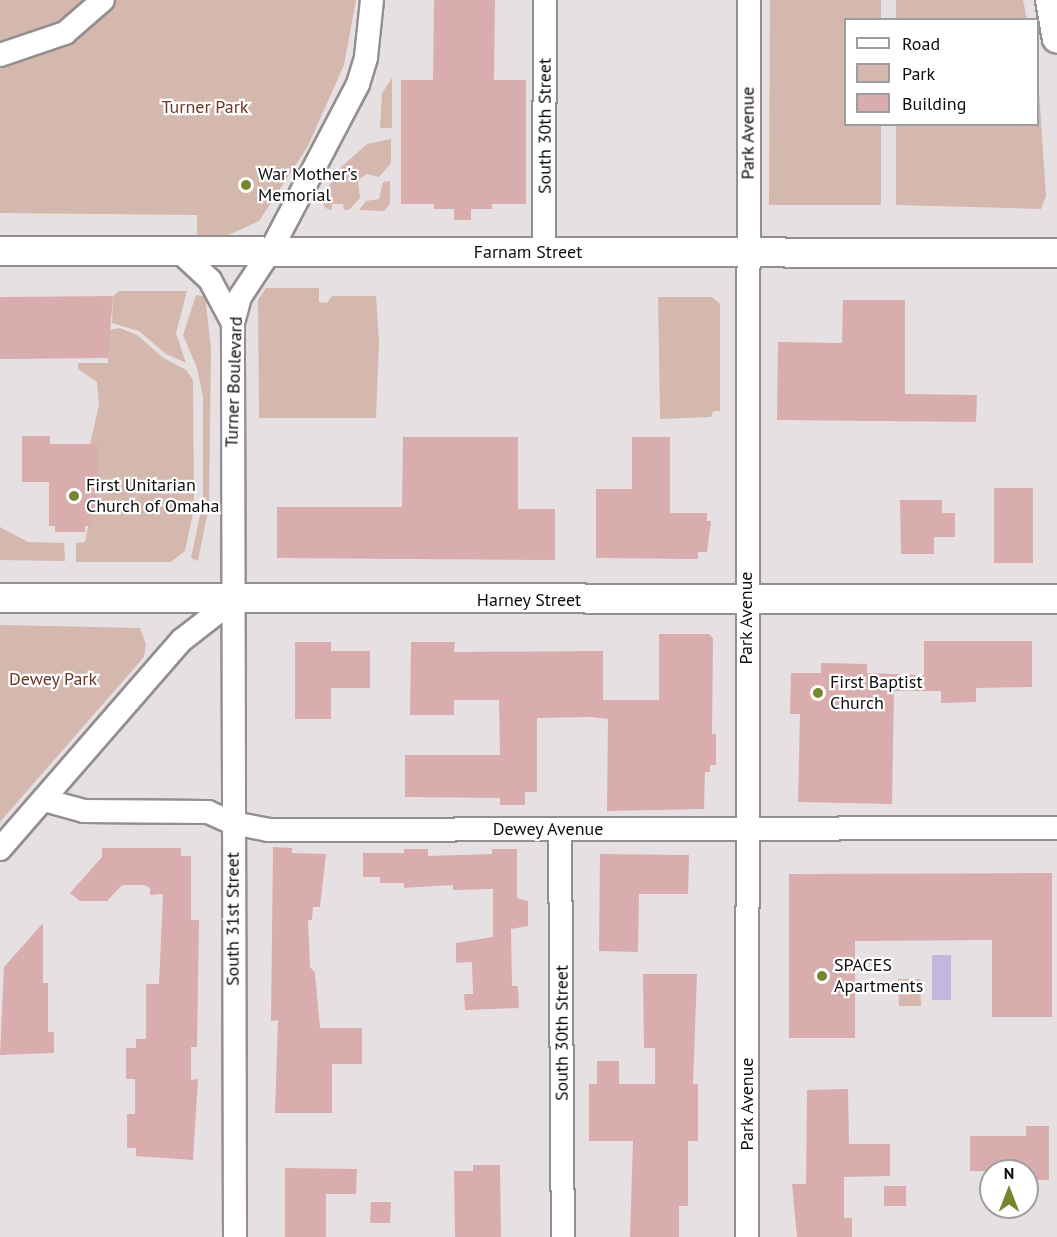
<!DOCTYPE html>
<html>
<head>
<meta charset="utf-8">
<style>
  body { margin:0 }
  #map { position:relative; width:1057px; height:1237px; overflow:hidden; background:#e7e0e3; font-family:"PT Sans",sans-serif }
  div>[style] { position:absolute }
  .green>* { inset:0; background:#d4b7ad }
  .water>* { inset:0; background:#c2b7dc }
  .building>* { inset:0; background:#d9acae }
  .roads { filter:drop-shadow(2px 0 #938e90) drop-shadow(-2px 0 #938e90) drop-shadow(0 2px #938e90) drop-shadow(0 -2px #938e90) }
  .minor>* { height:22px; margin:-11px; padding:0 11px; transform-origin:11px; border-radius:11px; background:#fff }
  .major>* { height:28px; margin:-14px; padding:0 14px; transform-origin:14px; border-radius:14px; background:#fff }
  .dots>* { width:16px; height:16px; translate:-50% -50%; box-sizing:border-box; border:3px solid #fff; border-radius:50% }
  span { translate:-50% -50%; white-space:nowrap; text-align:center; line-height:1.15; -webkit-text-stroke:4.5px #fff; paint-order:stroke }
  .park-label { font-size:18px; color:#6c3623 }
  .street-label { font-size:18px; color:#0e0c0d }
  .poi-label { font-size:18px; color:#0e0c0d }
  .left { translate:0 -50%; text-align:left }
  .legend { position:absolute; left:844px; top:18px; width:195px; height:108px; box-sizing:border-box; background:#fff; border:2px solid #9f9e9e; margin:0; padding:8px 10px; list-style:none; font-size:18px; color:#0e0c0d }
  .legend li { display:flex; align-items:center; gap:12px; height:30px }
  .legend b { width:30px; border:2px solid #9f9e9e }
  .north { position:absolute; left:979px; top:1159px; width:60px; height:60px; box-sizing:border-box; background:#fff; border:2px solid #9f9e9e; border-radius:50%; rotate:0deg; font-size:16px; font-weight:700; line-height:24px; text-align:center; color:#0e0c0d }
  .north::after { content:''; display:block; margin:auto; width:21px; height:27px; background:#798430; clip-path:polygon(50% 0,100% 100%,50% 72%,0 100%) }
</style>
</head>
<body>
<div id="map">
  <div class="green">
    <i style="clip-path:polygon(0 0,356px 0,344px 65px,308px 146px,259px 221px,226px 236px,197px 235px,197px 215px,0 213px)"></i>
    <i style="clip-path:polygon(770px 0,881px 0,881px 19px,846px 20px,846px 124px,881px 125px,881px 205px,769px 205px)"></i>
    <i style="clip-path:polygon(896px 0,1023px 0,1027px 19px,896px 19px)"></i>
    <i style="clip-path:polygon(1038px 76px,1046px 196px,1041px 209px,896px 205px,896px 125px,1038px 124px)"></i>
    <i style="clip-path:polygon(392px 78px,392px 128px,380px 128px,382px 93px)"></i>
    <i style="clip-path:polygon(391px 139px,391px 163px,379px 177px,367px 174px,358px 180px,360px 198px,349px 210px,344px 210px,343px 204px,332px 204px,332px 210px,325px 208px,322px 199px,338px 170px,367px 144px)"></i>
    <i style="clip-path:polygon(390px 181px,390px 204px,384px 211px,359px 210px,366px 201px,379px 199px,383px 182px)"></i>
    <i style="clip-path:polygon(266px 288px,319px 288px,319px 302px,327px 303px,332px 296px,376px 296px,379px 342px,376px 418px,259px 418px,258px 300px)"></i>
    <i style="clip-path:polygon(119px 291px,187px 291px,176px 333px,186px 363px,166px 354px,139px 331px,112px 323px,113px 296px)"></i>
    <i style="clip-path:polygon(196px 295px,208px 297px,206px 304px,211px 349px,209px 505px,198px 561px,191px 558px,203px 501px,203px 397px,197px 368px,183px 335px)"></i>
    <i style="clip-path:polygon(658px 297px,712px 297px,720px 304px,720px 411px,713px 411px,711px 417px,660px 419px)"></i>
    <i style="clip-path:polygon(120px 328px,137px 335px,162px 357px,186px 370px,193px 380px,194px 508px,185px 551px,171px 562px,76px 562px,76px 543px,85px 542px,91px 511px,98px 510px,98px 445px,90px 444px,99px 405px,97px 382px,78px 369px,78px 363px,108px 363px,108px 330px)"></i>
    <i style="clip-path:polygon(0 527px,28px 542px,64px 543px,65px 561px,0 560px)"></i>
    <i style="clip-path:polygon(0 625px,140px 628px,146px 644px,144px 657px,0 822px)"></i>
    <i style="clip-path:polygon(898px 979px,920px 979px,921px 1006px,899px 1006px)"></i>
  </div>
  <div class="water">
    <i style="clip-path:polygon(932px 955px,951px 955px,951px 1000px,932px 1000px)"></i>
  </div>
  <div class="building">
    <i style="clip-path:polygon(434px 0,495px 0,494px 80px,526px 80px,526px 204px,492px 204px,492px 209px,471px 209px,471px 220px,454px 220px,454px 209px,434px 209px,434px 204px,401px 204px,401px 80px,433px 80px)"></i>
    <i style="clip-path:polygon(113px 296px,108px 358px,0 359px,0 297px)"></i>
    <i style="clip-path:polygon(843px 300px,905px 300px,905px 394px,977px 395px,976px 422px,777px 420px,778px 342px,842px 343px)"></i>
    <i style="clip-path:polygon(22px 436px,50px 436px,50px 444px,98px 444px,98px 511px,91px 511px,91px 526px,85px 526px,85px 532px,55px 532px,55px 526px,49px 526px,49px 482px,22px 482px)"></i>
    <i style="clip-path:polygon(403px 437px,518px 437px,518px 509px,555px 509px,555px 560px,277px 558px,277px 507px,402px 507px)"></i>
    <i style="clip-path:polygon(632px 437px,670px 437px,670px 513px,707px 513px,707px 521px,711px 521px,707px 552px,698px 552px,698px 559px,596px 558px,596px 489px,632px 489px)"></i>
    <i style="clip-path:polygon(994px 488px,1033px 488px,1033px 563px,994px 563px)"></i>
    <i style="clip-path:polygon(900px 500px,942px 500px,942px 513px,955px 513px,955px 537px,934px 537px,934px 554px,901px 554px)"></i>
    <i style="clip-path:polygon(659px 634px,709px 634px,713px 638px,712px 734px,716px 734px,716px 765px,710px 765px,710px 772px,705px 772px,704px 809px,607px 811px,608px 719px,590px 717px,537px 718px,537px 792px,525px 792px,525px 805px,500px 805px,500px 798px,405px 797px,405px 755px,500px 755px,499px 700px,454px 700px,454px 715px,410px 715px,411px 642px,455px 642px,454px 652px,603px 651px,603px 700px,659px 700px)"></i>
    <i style="clip-path:polygon(924px 641px,1032px 641px,1032px 687px,976px 688px,976px 702px,941px 703px,941px 691px,894px 691px,892px 804px,798px 802px,800px 714px,790px 714px,791px 673px,821px 673px,821px 663px,867px 664px,867px 673px,924px 675px)"></i>
    <i style="clip-path:polygon(295px 642px,331px 642px,331px 651px,370px 651px,370px 688px,331px 688px,331px 719px,295px 719px)"></i>
    <i style="clip-path:polygon(273px 847px,292px 848px,292px 853px,326px 854px,320px 907px,313px 907px,312px 920px,308px 920px,310px 967px,315px 973px,320px 1028px,362px 1028px,362px 1064px,332px 1064px,332px 1113px,275px 1113px,278px 1020px,271px 1021px)"></i>
    <i style="clip-path:polygon(102px 848px,181px 848px,181px 856px,191px 856px,191px 920px,199px 920px,197px 1047px,191px 1047px,191px 1080px,198px 1079px,193px 1160px,136px 1156px,136px 1148px,127px 1148px,127px 1114px,135px 1114px,135px 1079px,126px 1079px,126px 1048px,136px 1048px,136px 1039px,146px 1039px,146px 984px,159px 984px,163px 894px,150px 895px,150px 888px,144px 885px,122px 885px,107px 901px,80px 901px,70px 893px,102px 857px)"></i>
    <i style="clip-path:polygon(404px 849px,428px 849px,428px 856px,492px 854px,492px 849px,517px 849px,517px 898px,528px 901px,528px 926px,511px 929px,512px 986px,518px 986px,519px 1008px,465px 1010px,464px 994px,473px 994px,472px 962px,456px 963px,456px 943px,493px 937px,493px 889px,453px 890px,453px 885px,404px 888px,404px 883px,380px 883px,380px 877px,363px 877px,363px 853px,404px 853px)"></i>
    <i style="clip-path:polygon(600px 854px,689px 855px,688px 894px,639px 894px,638px 952px,599px 951px)"></i>
    <i style="clip-path:polygon(1052px 873px,1052px 1017px,992px 1017px,992px 940px,855px 941px,855px 1038px,789px 1038px,789px 874px)"></i>
    <i style="clip-path:polygon(43px 923px,43px 983px,48px 983px,48px 1032px,54px 1032px,54px 1053px,0 1055px,4px 967px)"></i>
    <i style="clip-path:polygon(643px 974px,697px 974px,693px 1084px,698px 1084px,698px 1141px,688px 1141px,688px 1206px,679px 1206px,679px 1237px,630px 1237px,633px 1141px,589px 1141px,589px 1084px,597px 1084px,597px 1061px,619px 1061px,619px 1084px,655px 1084px,655px 1048px,644px 1048px)"></i>
    <i style="clip-path:polygon(848px 1089px,849px 1144px,890px 1144px,890px 1176px,844px 1177px,844px 1218px,852px 1218px,852px 1237px,797px 1237px,792px 1184px,806px 1184px,807px 1090px)"></i>
    <i style="clip-path:polygon(1026px 1126px,1049px 1126px,1049px 1180px,1027px 1180px,1027px 1171px,970px 1171px,970px 1136px,1026px 1136px)"></i>
    <i style="clip-path:polygon(473px 1165px,500px 1165px,501px 1237px,455px 1237px,454px 1171px,473px 1171px)"></i>
    <i style="clip-path:polygon(285px 1168px,357px 1169px,356px 1194px,326px 1194px,326px 1237px,285px 1237px)"></i>
    <i style="clip-path:polygon(884px 1186px,906px 1186px,906px 1206px,884px 1206px)"></i>
    <i style="clip-path:polygon(371px 1202px,391px 1202px,390px 1223px,370px 1223px)"></i>
  </div>
  <div class="roads">
    <div class="minor">
      <i style="left:0;top:55px;width:69px;rotate:-18.7deg"></i>
      <i style="left:65px;top:33px;width:50px;rotate:-41deg"></i>
      <i style="left:180px;top:252px;width:41px;rotate:43deg"></i>
      <i style="left:210px;top:280px;width:49px;rotate:61.9deg"></i>
      <i style="left:544px;top:252px;width:252px;rotate:-89.8deg"></i>
      <i style="left:44px;top:800px;width:41px;rotate:15.4deg"></i>
      <i style="left:84px;top:811px;width:124px;rotate:0.5deg"></i>
      <i style="left:208px;top:812px;width:27px;rotate:24deg"></i>
      <i style="left:233px;top:823px;width:36px;rotate:11deg"></i>
      <i style="left:268px;top:830px;width:789px;rotate:-0.15deg"></i>
      <i style="left:560px;top:829px;width:408px;rotate:89.6deg"></i>
      <i style="left:0;top:849px;width:277px;rotate:-49deg"></i>
      <i style="left:182px;top:640px;width:63px;rotate:-38deg"></i>
      <i style="left:235px;top:1237px;width:914px;rotate:-90.13deg"></i>
      <i style="left:233px;top:323px;width:27px;rotate:-75deg"></i>
      <i style="left:240px;top:297px;width:56px;rotate:-56.6deg"></i>
      <i style="left:271px;top:250px;width:187px;rotate:-62.3deg"></i>
      <i style="left:358px;top:84px;width:28px;rotate:-73deg"></i>
      <i style="left:366px;top:57px;width:57px;rotate:-84deg"></i>
      <i style="left:747px;top:1237px;width:1237px;rotate:-89.91deg"></i>
    </div>
    <div class="major">
      <i style="left:1050px;top:0;width:39px;rotate:80deg"></i>
      <i style="left:0;top:251px;width:1057px;rotate:0.11deg"></i>
      <i style="left:0;top:598px;width:1057px;rotate:0.05deg"></i>
    </div>
  </div>
  <div class="dots">
    <i style="left:246px;top:185px;background:#798430"></i>
    <i style="left:74px;top:496px;background:#798430"></i>
    <i style="left:818px;top:693px;background:#798430"></i>
    <i style="left:822px;top:976px;background:#798430"></i>
  </div>
  <div class="park-label">
    <span style="left:205px;top:107px">Turner Park</span>
    <span style="left:53px;top:679px">Dewey Park</span>
  </div>
  <div class="street-label">
    <span style="left:545px;top:126px;rotate:-90deg">South 30th Street</span>
    <span style="left:748px;top:133px;rotate:-90deg">Park Avenue</span>
    <span style="left:528px;top:252px">Farnam Street</span>
    <span style="left:234px;top:382px;rotate:-88deg">Turner Boulevard</span>
    <span style="left:529px;top:600px">Harney Street</span>
    <span style="left:746px;top:618px;rotate:-90deg">Park Avenue</span>
    <span style="left:548px;top:829px">Dewey Avenue</span>
    <span style="left:233px;top:919px;rotate:-90deg">South 31st Street</span>
    <span style="left:562px;top:1033px;rotate:-90deg">South 30th Street</span>
    <span style="left:747px;top:1104px;rotate:-90deg">Park Avenue</span>
  </div>
  <div class="poi-label">
    <span class="left" style="left:258px;top:185px">War Mother's<br>Memorial</span>
    <span class="left" style="left:86px;top:496px">First Unitarian<br>Church of Omaha</span>
    <span class="left" style="left:830px;top:693px">First Baptist<br>Church</span>
    <span class="left" style="left:834px;top:976px">SPACES<br>Apartments</span>
  </div>
  <ul class="legend">
  <li><b style="height:8px;background:#fff"></b>Road</li>
  <li><b style="height:16px;background:#d4b7ad"></b>Park</li>
  <li><b style="height:16px;background:#d9acae"></b>Building</li>
  </ul>
  <div class="north">N</div>
</div>
</body>
</html>
